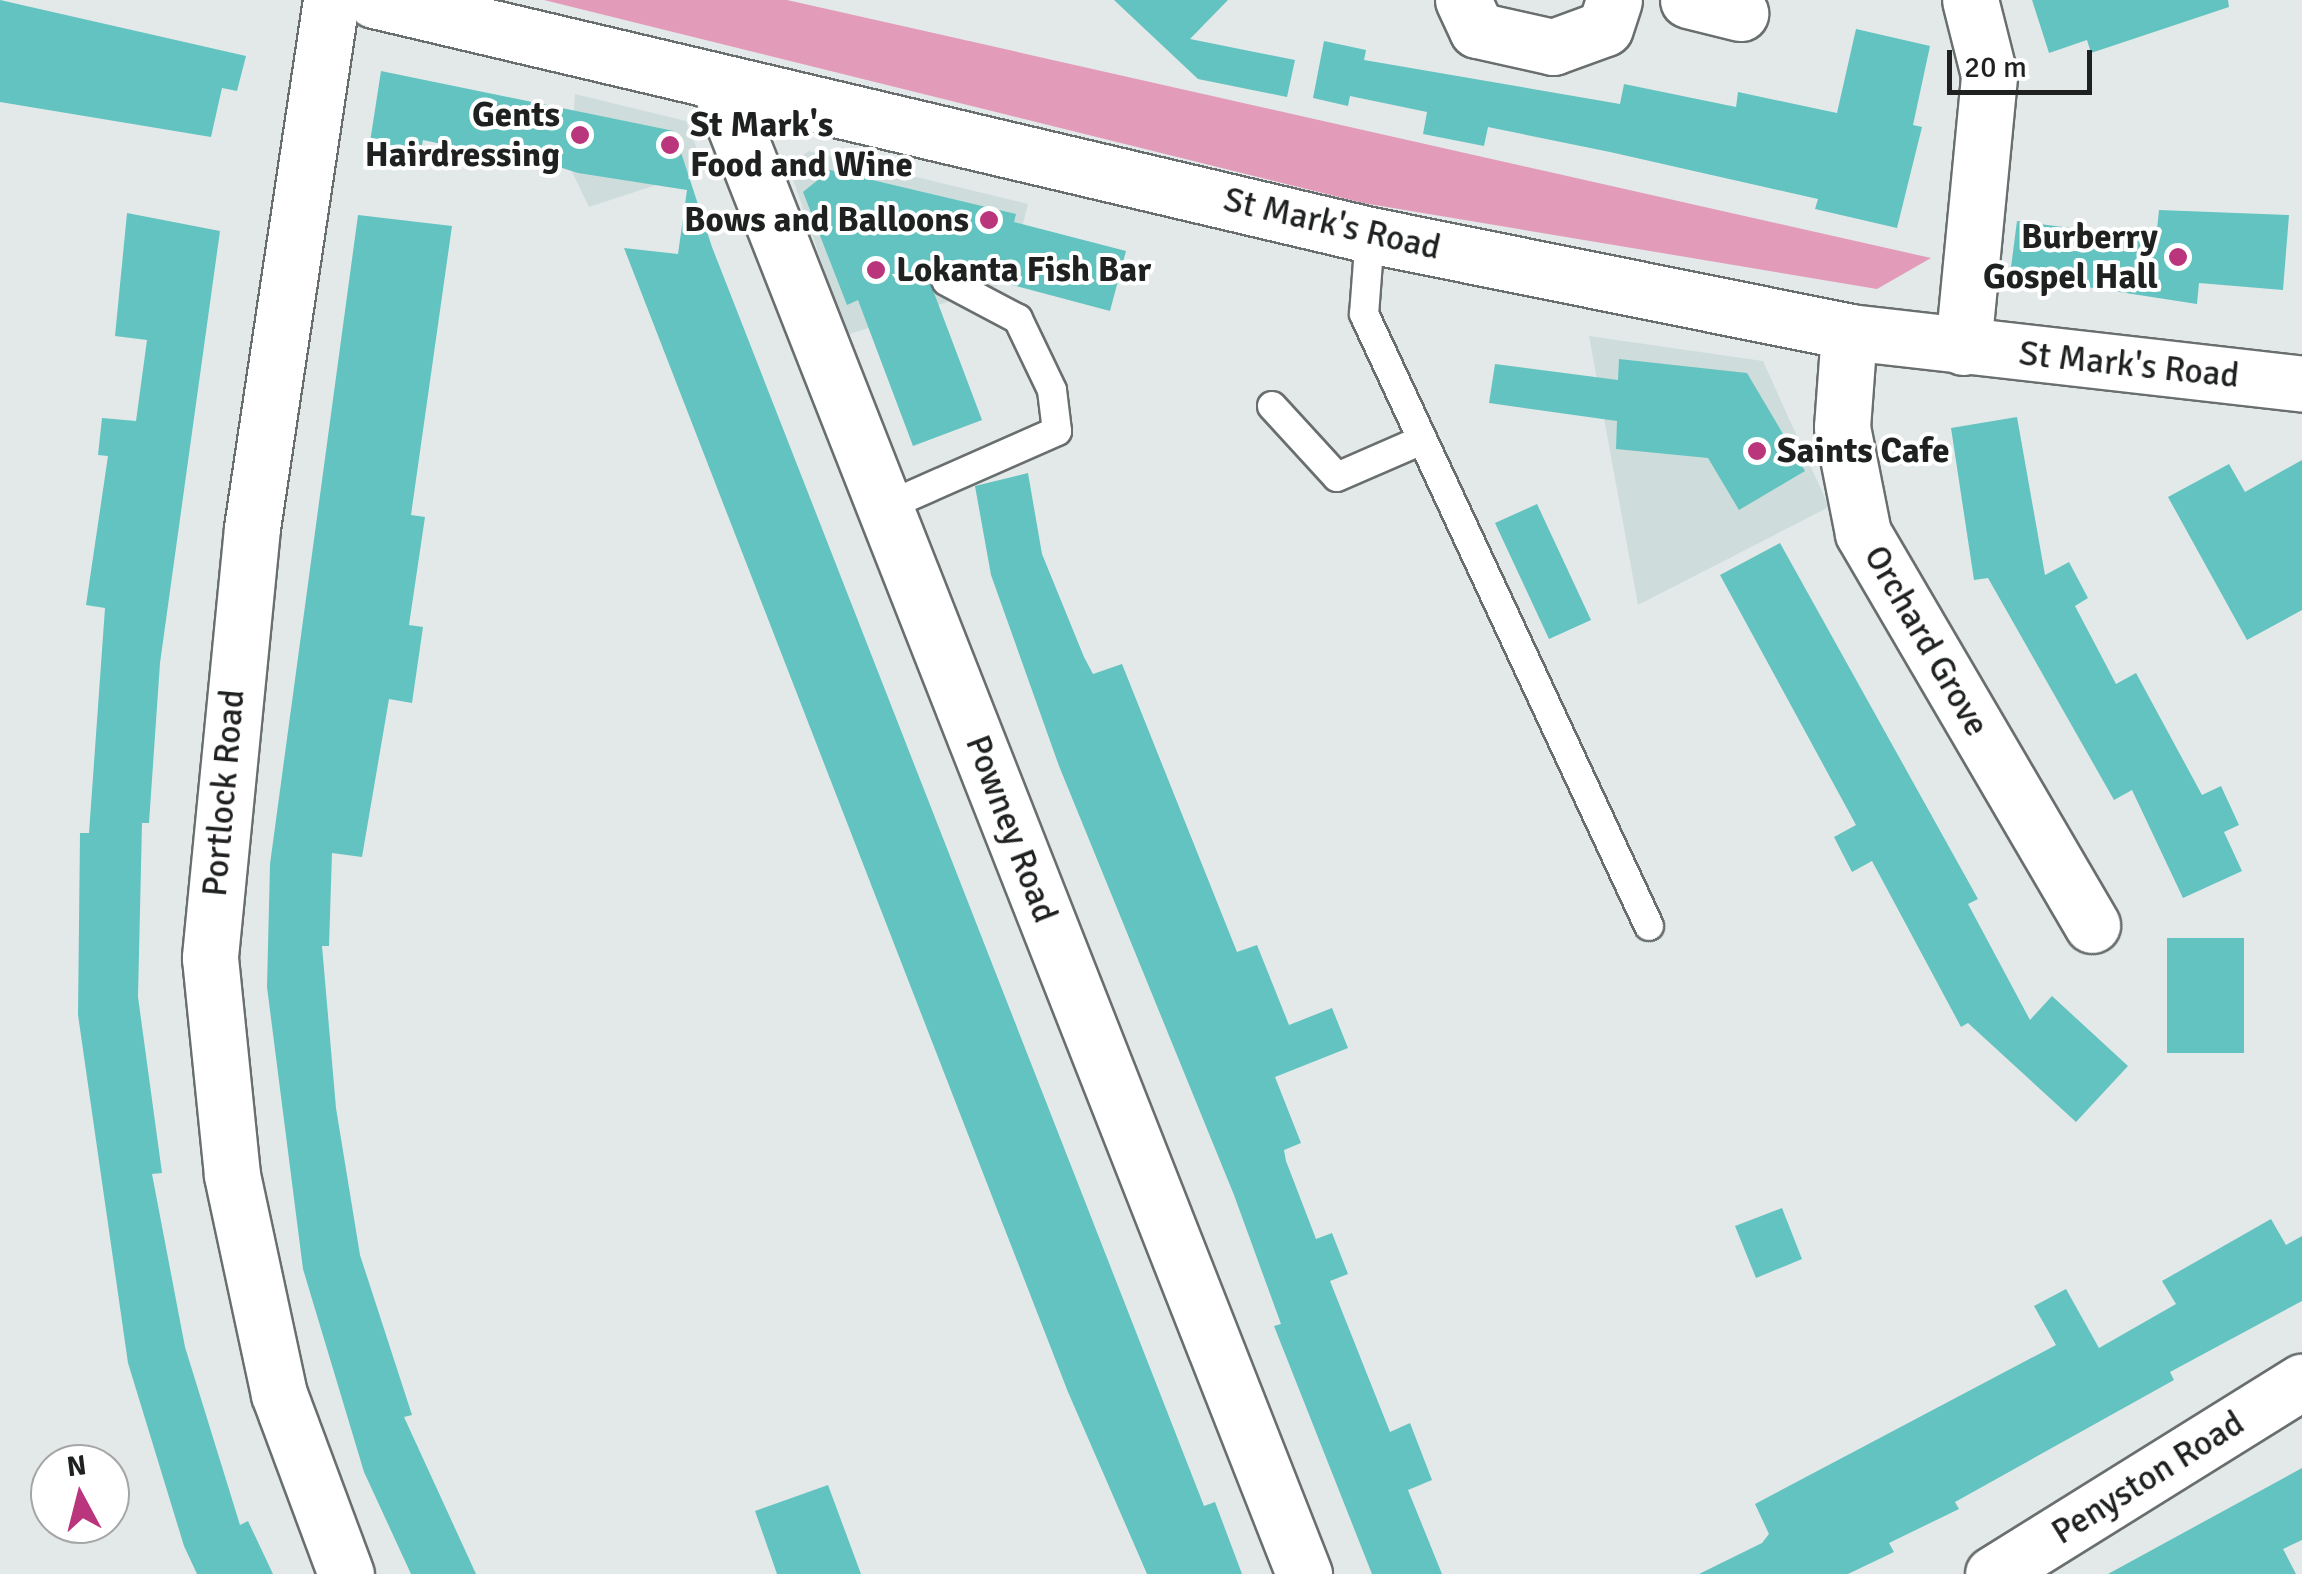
<!DOCTYPE html>
<html>
<head>
<meta charset="utf-8">
<style>
  body { margin:0 }
  #map { position:relative; width:2302px; height:1574px; overflow:hidden; background:#e3e9e9; font-family:Signika,sans-serif }
  div>[style] { position:absolute }
  .built>* { inset:0; background:#cedddc }
  .forest>* { inset:0; background:#e29cba }
  .building>* { inset:0; background:#63c3c0 }
  .roads { filter:drop-shadow(2px 0 #696e6e) drop-shadow(-2px 0 #696e6e) drop-shadow(0 2px #696e6e) drop-shadow(0 -2px #696e6e) }
  .lane>* { height:28px; margin:-14px; padding:0 14px; transform-origin:14px; border-radius:14px; background:#fff }
  .street>* { height:55px; margin:-27.5px; padding:0 27.5px; transform-origin:27.5px; border-radius:27.5px; background:#fff }
  .secondary>* { height:55px; margin:-27.5px; padding:0 27.5px; transform-origin:27.5px; border-radius:27.5px; background:#fff }
  .dots>* { width:28px; height:28px; translate:-50% -50%; box-sizing:border-box; border:5px solid #fff; border-radius:50% }
  span { translate:-50% -50%; white-space:nowrap; text-align:center; line-height:1.15; -webkit-text-stroke:8px #fff; paint-order:stroke }
  .poi-label { font-size:35px; color:#1f2121; font-weight:700 }
  .right { translate:-100% -50%; text-align:right }
  .left { translate:0 -50%; text-align:left }
  .street-label { font-size:35px; color:#1f2121 }
  .north { position:absolute; left:30px; top:1444px; width:100px; height:100px; box-sizing:border-box; background:#fff; border:2px solid #a5a6a6; border-radius:50%; rotate:353deg; font-size:28px; font-weight:700; line-height:40px; text-align:center; color:#1f2121 }
  .north::after { content:''; display:block; margin:auto; width:35px; height:45px; background:#ba367c; clip-path:polygon(50% 0,100% 100%,50% 72%,0 100%) }
  .scale { position:absolute; left:1947px; top:50px; width:145px; height:45px; box-sizing:border-box; border:5px solid #1f2121; border-top:0; padding-left:12px; font-size:30px; line-height:35px; white-space:nowrap; color:#1f2121; -webkit-text-stroke:8px #fff; paint-order:stroke }
</style>
</head>
<body>
<div id="map">
  <div class="built">
    <i style="clip-path:polygon(575px 94px,686px 121px,705px 169px,589px 207px,570px 168px)"></i>
    <i style="clip-path:polygon(809px 151px,1028px 204px,1008px 282px,847px 335px,788px 165px)"></i>
    <i style="clip-path:polygon(1589px 336px,1763px 361px,1829px 507px,1638px 605px)"></i>
  </div>
  <div class="forest">
    <i style="clip-path:polygon(544px 0,787px 0,1931px 258px,1877px 289px,1363px 203px)"></i>
  </div>
  <div class="building">
    <i style="clip-path:polygon(0 0,246px 56px,237px 91px,222px 88px,211px 137px,0 102px)"></i>
    <i style="clip-path:polygon(1114px 0,1228px 0,1190px 39px,1295px 60px,1287px 97px,1198px 79px)"></i>
    <i style="clip-path:polygon(2032px 0,2228px 0,2229px 7px,2091px 53px,2087px 40px,2049px 53px)"></i>
    <i style="clip-path:polygon(1856px 29px,1930px 46px,1913px 125px,1922px 127px,1897px 228px,1815px 209px,1818px 199px,1610px 152px,1488px 127px,1484px 146px,1423px 134px,1427px 112px,1350px 96px,1348px 106px,1313px 98px,1324px 41px,1366px 50px,1364px 60px,1620px 104px,1624px 84px,1736px 107px,1738px 92px,1837px 113px)"></i>
    <i style="clip-path:polygon(381px 71px,674px 131px,712px 247px,1204px 1506px,1215px 1502px,1242px 1574px,1147px 1574px,1068px 1392px,624px 248px,678px 254px,687px 190px,578px 173px,509px 151px,508px 158px,423px 140px,421px 150px,370px 142px)"></i>
    <i style="clip-path:polygon(830px 170px,1016px 214px,1014px 222px,1126px 251px,1110px 311px,922px 261px,982px 420px,913px 446px,858px 300px,847px 305px,803px 192px)"></i>
    <i style="clip-path:polygon(2159px 210px,2289px 215px,2283px 290px,2199px 283px,2197px 304px,2010px 275px,2017px 221px,2156px 239px)"></i>
    <i style="clip-path:polygon(127px 213px,220px 231px,160px 663px,149px 823px,142px 823px,138px 997px,162px 1173px,152px 1174px,185px 1347px,240px 1525px,248px 1521px,273px 1574px,197px 1574px,184px 1546px,128px 1363px,78px 1015px,80px 833px,89px 833px,105px 608px,86px 605px,108px 456px,98px 455px,102px 418px,136px 421px,147px 340px,115px 336px)"></i>
    <i style="clip-path:polygon(358px 215px,452px 226px,411px 515px,425px 517px,409px 625px,423px 627px,412px 703px,389px 699px,362px 857px,332px 853px,329px 946px,322px 946px,336px 1108px,360px 1255px,412px 1415px,404px 1417px,476px 1574px,411px 1574px,364px 1472px,303px 1269px,267px 987px,270px 864px)"></i>
    <i style="clip-path:polygon(1619px 359px,1747px 373px,1805px 471px,1739px 510px,1708px 458px,1616px 449px,1617px 421px,1489px 403px,1495px 364px,1618px 380px)"></i>
    <i style="clip-path:polygon(2017px 417px,2045px 575px,2069px 562px,2088px 598px,2075px 606px,2116px 684px,2136px 673px,2202px 795px,2221px 786px,2239px 825px,2224px 832px,2242px 871px,2183px 898px,2132px 790px,2114px 800px,1988px 578px,1974px 580px,1951px 428px)"></i>
    <i style="clip-path:polygon(2302px 460px,2302px 610px,2247px 640px,2168px 497px,2229px 464px,2245px 492px)"></i>
    <i style="clip-path:polygon(1028px 473px,1042px 554px,1084px 657px,1093px 674px,1122px 664px,1237px 952px,1257px 945px,1289px 1025px,1332px 1008px,1348px 1048px,1275px 1077px,1301px 1143px,1284px 1150px,1286px 1161px,1316px 1239px,1332px 1233px,1348px 1274px,1330px 1281px,1390px 1432px,1410px 1423px,1432px 1480px,1408px 1490px,1442px 1574px,1372px 1574px,1274px 1326px,1281px 1324px,1234px 1195px,1059px 766px,991px 575px,975px 486px)"></i>
    <i style="clip-path:polygon(1537px 504px,1591px 620px,1549px 639px,1495px 523px)"></i>
    <i style="clip-path:polygon(1780px 543px,1978px 899px,1968px 904px,2030px 1020px,2052px 996px,2128px 1066px,2076px 1122px,1968px 1023px,1961px 1027px,1872px 861px,1852px 872px,1834px 837px,1856px 825px,1720px 575px)"></i>
    <i style="clip-path:polygon(2167px 938px,2244px 938px,2244px 1053px,2167px 1053px)"></i>
    <i style="clip-path:polygon(1782px 1208px,1802px 1259px,1756px 1278px,1735px 1226px)"></i>
    <i style="clip-path:polygon(2271px 1219px,2286px 1245px,2302px 1236px,2302px 1301px,2170px 1372px,2174px 1380px,1955px 1502px,1959px 1509px,1889px 1543px,1894px 1552px,1848px 1574px,1699px 1574px,1762px 1543px,1769px 1534px,1755px 1504px,2056px 1345px,2034px 1306px,2066px 1289px,2099px 1348px,2176px 1304px,2162px 1281px)"></i>
    <i style="clip-path:polygon(2302px 1468px,2302px 1540px,2283px 1549px,2296px 1574px,2108px 1574px)"></i>
    <i style="clip-path:polygon(828px 1485px,861px 1574px,777px 1574px,755px 1511px)"></i>
  </div>
  <div class="roads">
    <div class="lane">
      <i style="left:1370px;top:235px;width:79px;rotate:94.3deg"></i>
      <i style="left:1364px;top:314px;width:675px;rotate:65.03deg"></i>
      <i style="left:1272px;top:406px;width:96px;rotate:47.5deg"></i>
      <i style="left:1337px;top:477px;width:93px;rotate:-23.5deg"></i>
      <i style="left:885px;top:507px;width:188px;rotate:-23.8deg"></i>
      <i style="left:1057px;top:431px;width:41px;rotate:-97deg"></i>
      <i style="left:1052px;top:390px;width:79px;rotate:-115.6deg"></i>
      <i style="left:1018px;top:319px;width:81px;rotate:-152.2deg"></i>
    </div>
    <div class="street">
      <i style="left:331px;top:0;width:534px;rotate:98.51deg"></i>
      <i style="left:252px;top:528px;width:432px;rotate:95.6deg"></i>
      <i style="left:210px;top:958px;width:218px;rotate:84.2deg"></i>
      <i style="left:232px;top:1175px;width:224px;rotate:77.9deg"></i>
      <i style="left:279px;top:1394px;width:192px;rotate:69.6deg"></i>
      <i style="left:1463px;top:0;width:33px;rotate:65deg"></i>
      <i style="left:1477px;top:30px;width:78px;rotate:12.6deg"></i>
      <i style="left:1553px;top:47px;width:55px;rotate:-20.1deg"></i>
      <i style="left:1605px;top:28px;width:29px;rotate:-72deg"></i>
      <i style="left:1688px;top:0;width:54px;rotate:14deg"></i>
      <i style="left:718px;top:83px;width:1602px;rotate:68.54deg"></i>
      <i style="left:1849px;top:332px;width:95px;rotate:94.2deg"></i>
      <i style="left:1842px;top:427px;width:108px;rotate:78.8deg"></i>
      <i style="left:1863px;top:533px;width:454px;rotate:59.7deg"></i>
      <i style="left:1963px;top:347px;width:273px;rotate:-84.5deg"></i>
      <i style="left:1989px;top:75px;width:77px;rotate:-104.2deg"></i>
      <i style="left:1993px;top:1574px;width:364px;rotate:-31.9deg"></i>
    </div>
    <div class="secondary">
      <i style="left:374px;top:0;width:1023px;rotate:13.28deg"></i>
      <i style="left:1370px;top:235px;width:489px;rotate:11.4deg"></i>
      <i style="left:1849px;top:332px;width:456px;rotate:6.5deg"></i>
    </div>
  </div>
  <div class="dots">
    <i style="left:580px;top:135px;background:#ba367c"></i>
    <i style="left:670px;top:145px;background:#ba367c"></i>
    <i style="left:989px;top:220px;background:#ba367c"></i>
    <i style="left:2178px;top:257px;background:#ba367c"></i>
    <i style="left:876px;top:270px;background:#ba367c"></i>
    <i style="left:1757px;top:451px;background:#ba367c"></i>
  </div>
  <div class="poi-label">
    <span class="right" style="left:560px;top:135px">Gents<br>Hairdressing</span>
    <span class="left" style="left:690px;top:145px">St Mark's<br>Food and Wine</span>
    <span class="right" style="left:969px;top:220px">Bows and Balloons</span>
    <span class="right" style="left:2158px;top:257px">Burberry<br>Gospel Hall</span>
    <span class="left" style="left:896px;top:270px">Lokanta Fish Bar</span>
    <span class="left" style="left:1777px;top:451px">Saints Cafe</span>
  </div>
  <div class="street-label">
    <span style="left:1332px;top:224px;rotate:13deg">St Mark's Road</span>
    <span style="left:2129px;top:365px;rotate:6deg">St Mark's Road</span>
    <span style="left:1926px;top:641px;rotate:60deg">Orchard Grove</span>
    <span style="left:224px;top:793px;rotate:-85deg">Portlock Road</span>
    <span style="left:1011px;top:829px;rotate:69deg">Powney Road</span>
    <span style="left:2148px;top:1478px;rotate:-32deg">Penyston Road</span>
  </div>
  <div class="north">N</div>
  <div class="scale">20 m</div>
</div>
</body>
</html>
